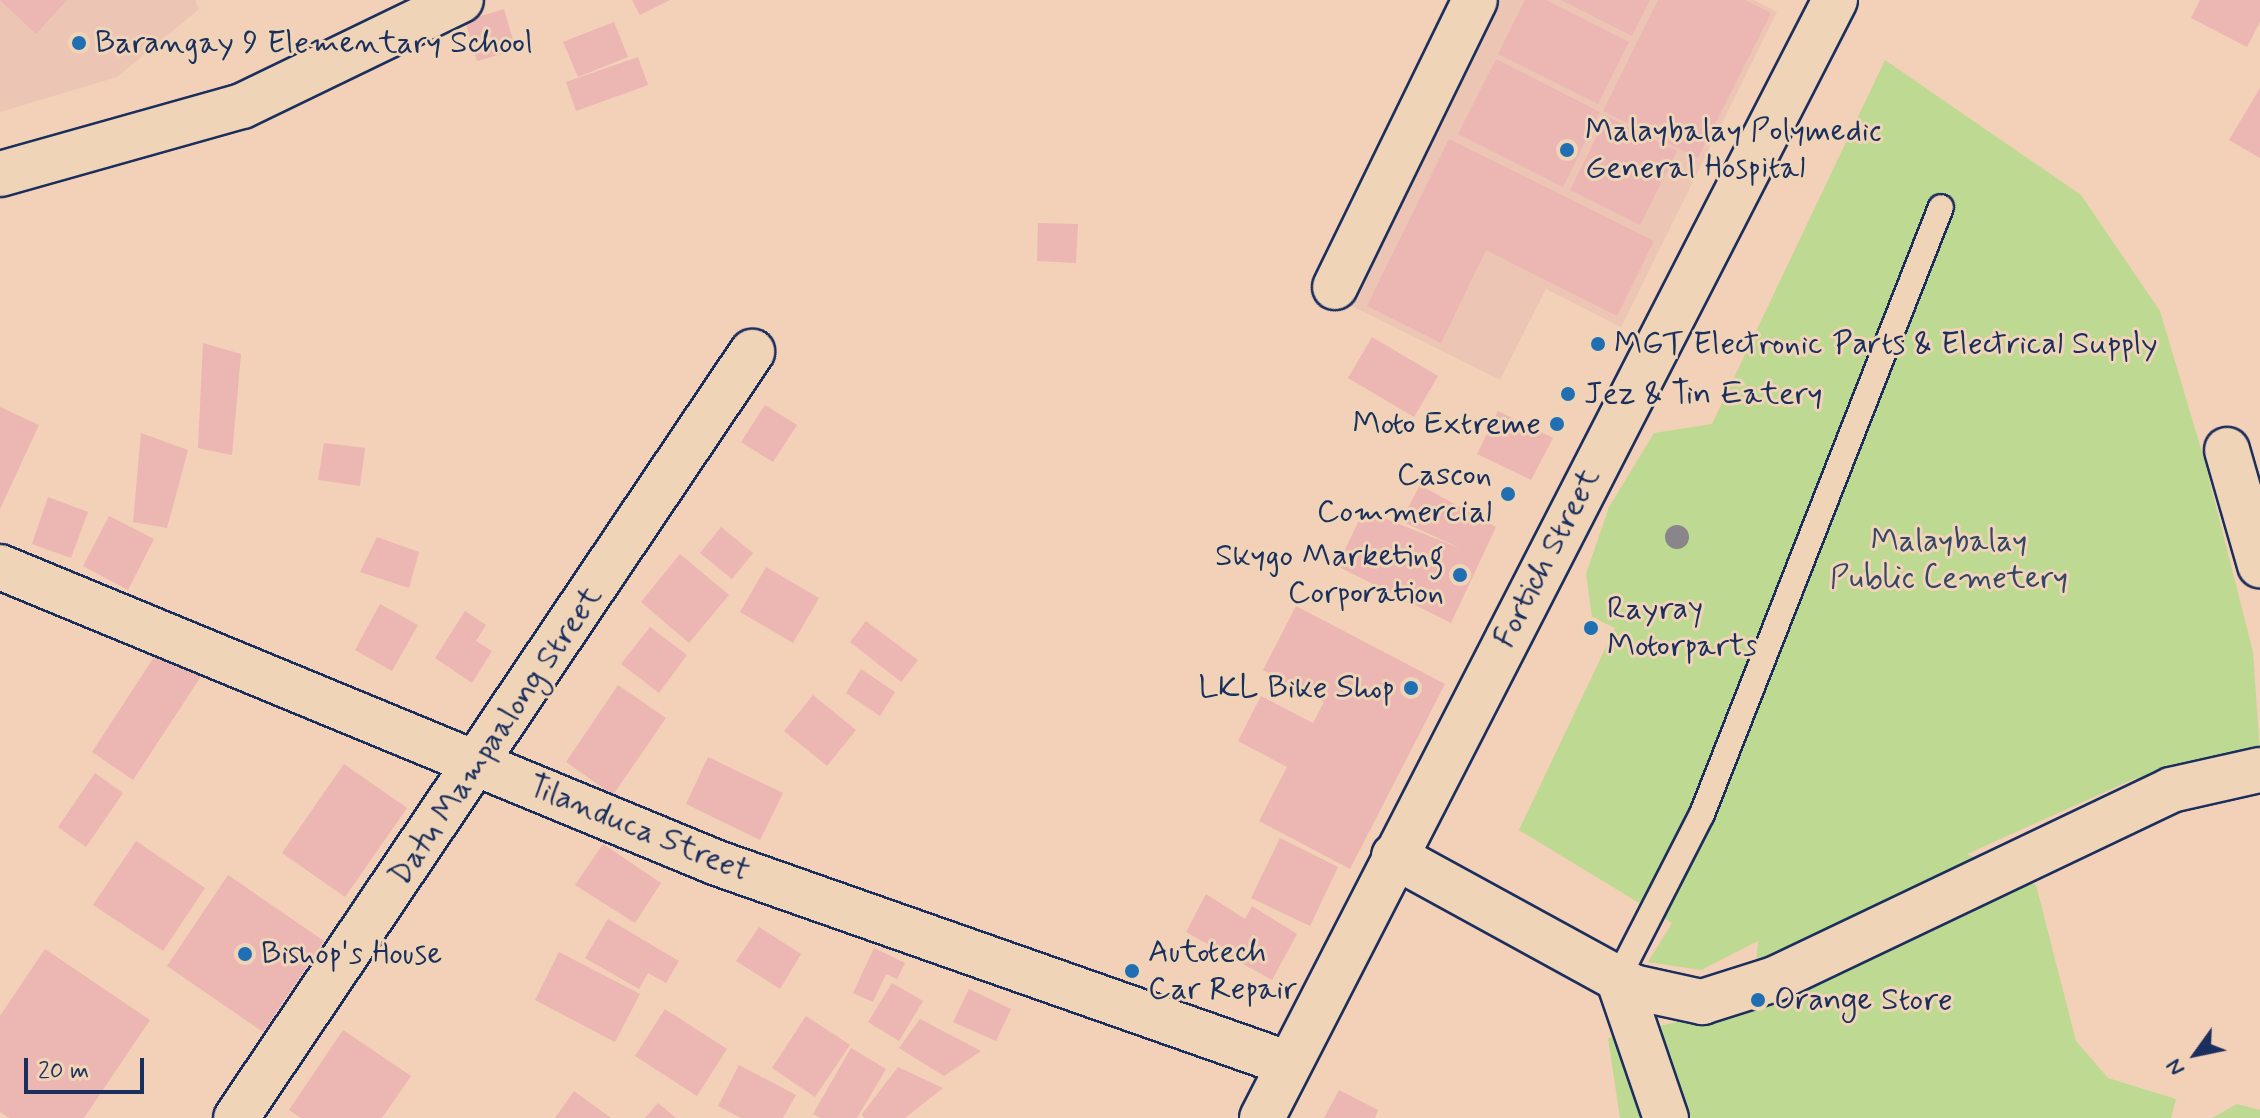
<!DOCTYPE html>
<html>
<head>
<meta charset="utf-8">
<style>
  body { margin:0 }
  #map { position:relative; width:2260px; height:1118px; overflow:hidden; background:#f3d0b8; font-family:Mynerve,sans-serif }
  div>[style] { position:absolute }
  .built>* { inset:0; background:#edc5b4 }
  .green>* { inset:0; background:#bed991 }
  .building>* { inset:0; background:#ecb6b3 }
  .roads { filter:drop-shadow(2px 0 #1b2f5e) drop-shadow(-2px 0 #1b2f5e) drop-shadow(0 2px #1b2f5e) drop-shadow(0 -2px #1b2f5e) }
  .lane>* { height:24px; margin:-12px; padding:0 12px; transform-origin:12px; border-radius:12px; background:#f0d4b7 }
  .street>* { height:44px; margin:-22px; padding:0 22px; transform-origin:22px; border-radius:22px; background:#f0d4b7 }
  .highway>* { height:44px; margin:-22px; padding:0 22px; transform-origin:22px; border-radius:22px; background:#f0d4b7 }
  .trees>* { width:24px; height:24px; margin:-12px; border-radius:50%; background:#89858b }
  .dots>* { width:22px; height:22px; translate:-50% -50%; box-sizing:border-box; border:4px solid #f0d4b7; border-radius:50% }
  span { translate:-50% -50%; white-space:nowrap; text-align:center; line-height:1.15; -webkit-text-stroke:6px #f0d4b7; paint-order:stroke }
  .poi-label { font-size:32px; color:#1b2f5e }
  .left { translate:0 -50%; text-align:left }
  .right { translate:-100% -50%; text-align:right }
  .park-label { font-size:32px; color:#334866 }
  .street-label { font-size:32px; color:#1b2f5e }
  .north { position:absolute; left:2156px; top:1014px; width:80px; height:80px; -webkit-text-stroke:6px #f0d4b7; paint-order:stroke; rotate:237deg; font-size:22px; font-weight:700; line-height:32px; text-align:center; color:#1b2f5e }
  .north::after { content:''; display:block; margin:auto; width:28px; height:36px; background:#1b2f5e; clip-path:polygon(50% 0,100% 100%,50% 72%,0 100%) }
  .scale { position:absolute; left:24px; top:1058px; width:120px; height:36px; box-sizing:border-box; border:4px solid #1b2f5e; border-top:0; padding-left:10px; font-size:24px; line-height:28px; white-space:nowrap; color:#1b2f5e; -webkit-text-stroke:6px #f0d4b7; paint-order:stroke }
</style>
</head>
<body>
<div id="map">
  <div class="built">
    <i style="clip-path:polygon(0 0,195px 0,199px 9px,117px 77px,0 112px)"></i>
    <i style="clip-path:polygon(1499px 0,1754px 0,1777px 12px,1621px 327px,1546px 289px,1500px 380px,1348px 304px)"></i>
  </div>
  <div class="green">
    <i style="clip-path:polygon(1885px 60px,2081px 195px,2160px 311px,2204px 459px,2253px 652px,2260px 752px,2226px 778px,2203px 808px,2139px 787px,2136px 778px,1967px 854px,2036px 885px,2076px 1041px,2108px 1078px,2176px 1099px,2171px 1118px,1620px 1118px,1608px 1038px,1753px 1004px,1758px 941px,1701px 970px,1648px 962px,1672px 923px,1519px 830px,1615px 628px,1592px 617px,1586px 574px,1609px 507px,1654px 433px,1712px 424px)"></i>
    <i style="clip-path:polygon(2237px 1104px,2260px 1110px,2260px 1118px,2212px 1118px)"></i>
  </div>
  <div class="building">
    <i style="clip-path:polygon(0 0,67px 0,36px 34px)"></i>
    <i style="clip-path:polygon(632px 0,670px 0,640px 15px)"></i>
    <i style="clip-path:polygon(1525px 0,1546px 0,1629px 42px,1598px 104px,1498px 54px)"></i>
    <i style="clip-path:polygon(1561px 0,1650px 0,1632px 36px)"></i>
    <i style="clip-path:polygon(1658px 0,1745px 0,1771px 13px,1698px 158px,1603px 111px)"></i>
    <i style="clip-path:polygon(2200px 0,2260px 0,2260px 22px,2247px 47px,2191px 18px)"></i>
    <i style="clip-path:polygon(504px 9px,516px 50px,477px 61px,465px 21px)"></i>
    <i style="clip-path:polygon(614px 22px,628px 57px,578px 77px,563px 42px)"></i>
    <i style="clip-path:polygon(638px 57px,648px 85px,576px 111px,566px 82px)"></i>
    <i style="clip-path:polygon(1496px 59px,1600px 112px,1563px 187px,1458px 134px)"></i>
    <i style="clip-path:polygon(2260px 88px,2260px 158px,2229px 140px)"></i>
    <i style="clip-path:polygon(1607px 116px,1677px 151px,1640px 225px,1570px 190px)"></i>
    <i style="clip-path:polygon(1449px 139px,1654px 241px,1617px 316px,1486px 250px,1441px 343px,1367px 306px)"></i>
    <i style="clip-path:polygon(1038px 223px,1078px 224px,1076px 263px,1037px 261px)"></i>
    <i style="clip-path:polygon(1372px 337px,1438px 376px,1414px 417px,1348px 378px)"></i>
    <i style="clip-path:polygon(203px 343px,241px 354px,232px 455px,198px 448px)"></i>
    <i style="clip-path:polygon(765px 405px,797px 425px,773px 462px,741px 442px)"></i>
    <i style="clip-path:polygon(0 407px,39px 425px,0 509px)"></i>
    <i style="clip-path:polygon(1498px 411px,1553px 438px,1531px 480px,1477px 454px)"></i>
    <i style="clip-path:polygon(141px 433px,188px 450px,167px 528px,133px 522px)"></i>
    <i style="clip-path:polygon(324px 443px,365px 448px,360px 486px,318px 480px)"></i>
    <i style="clip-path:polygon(1420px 485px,1496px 527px,1451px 623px,1337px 566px,1364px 510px,1462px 549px,1401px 521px)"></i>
    <i style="clip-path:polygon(48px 497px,88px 512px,71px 558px,32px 544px)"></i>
    <i style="clip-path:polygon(109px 516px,154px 539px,128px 590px,83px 566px)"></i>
    <i style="clip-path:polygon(721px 527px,753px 553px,732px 579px,700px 553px)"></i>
    <i style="clip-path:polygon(377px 537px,419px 552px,409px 588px,360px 572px)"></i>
    <i style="clip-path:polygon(680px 554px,729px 595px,689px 643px,641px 602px)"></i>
    <i style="clip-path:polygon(766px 567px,819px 598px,793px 643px,740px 612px)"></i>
    <i style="clip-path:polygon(380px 604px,418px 625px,392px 671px,355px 650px)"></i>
    <i style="clip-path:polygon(1296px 606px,1445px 684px,1350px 869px,1259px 821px,1287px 767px,1238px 741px,1261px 696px,1313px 723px,1324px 702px,1263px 670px)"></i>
    <i style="clip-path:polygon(465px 611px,486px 625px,476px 641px,492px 651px,472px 683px,435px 658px)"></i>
    <i style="clip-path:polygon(866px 621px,918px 660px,901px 682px,850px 642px)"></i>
    <i style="clip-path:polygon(650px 627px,687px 655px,659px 693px,621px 664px)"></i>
    <i style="clip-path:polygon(160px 648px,202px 675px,133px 780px,92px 752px)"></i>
    <i style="clip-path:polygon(861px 669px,895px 692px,880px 716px,846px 693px)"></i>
    <i style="clip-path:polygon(618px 685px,666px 718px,613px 795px,566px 762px)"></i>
    <i style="clip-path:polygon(813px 695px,856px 730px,827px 766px,784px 731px)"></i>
    <i style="clip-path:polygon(708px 757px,783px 793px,760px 840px,686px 804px)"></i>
    <i style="clip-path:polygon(344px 764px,407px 808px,345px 897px,282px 853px)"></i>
    <i style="clip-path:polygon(95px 773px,123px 793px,86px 847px,58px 827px)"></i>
    <i style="clip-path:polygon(1280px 838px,1338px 867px,1310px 926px,1251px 898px)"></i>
    <i style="clip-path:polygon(136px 841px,205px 888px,163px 951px,93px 905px)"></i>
    <i style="clip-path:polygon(603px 844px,661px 883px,635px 923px,575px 885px)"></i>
    <i style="clip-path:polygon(228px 875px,324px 941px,263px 1032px,167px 966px)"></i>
    <i style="clip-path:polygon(1206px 894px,1245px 919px,1252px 906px,1297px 934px,1272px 980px,1186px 932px)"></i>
    <i style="clip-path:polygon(608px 919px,679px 961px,666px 983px,648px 973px,639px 989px,585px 958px)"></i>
    <i style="clip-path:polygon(759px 927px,801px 954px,780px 989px,736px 961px)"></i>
    <i style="clip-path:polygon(874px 948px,905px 963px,897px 979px,886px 974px,873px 1002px,853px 993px)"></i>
    <i style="clip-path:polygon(45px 949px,150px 1020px,84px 1118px,9px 1118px,0 1112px,0 1016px)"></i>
    <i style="clip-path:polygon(559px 952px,640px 994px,615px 1042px,535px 1000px)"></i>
    <i style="clip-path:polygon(892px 983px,923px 1001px,899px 1041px,868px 1022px)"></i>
    <i style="clip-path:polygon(969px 989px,1011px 1009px,996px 1041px,953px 1022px)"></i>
    <i style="clip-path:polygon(665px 1009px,727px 1049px,697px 1096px,635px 1056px)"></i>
    <i style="clip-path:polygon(806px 1016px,850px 1045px,815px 1097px,772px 1068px)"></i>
    <i style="clip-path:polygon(920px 1019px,981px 1051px,944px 1076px,899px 1048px)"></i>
    <i style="clip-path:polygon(343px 1030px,411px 1076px,382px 1118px,301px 1118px,289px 1110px)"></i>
    <i style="clip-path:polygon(851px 1048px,886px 1069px,857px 1118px,820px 1118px,813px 1114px)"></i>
    <i style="clip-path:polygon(739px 1065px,796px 1095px,783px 1118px,741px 1118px,718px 1106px)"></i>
    <i style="clip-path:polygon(898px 1067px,943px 1088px,905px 1118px,864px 1118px,862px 1114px)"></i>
    <i style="clip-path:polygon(1339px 1090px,1378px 1110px,1375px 1118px,1324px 1118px)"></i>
    <i style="clip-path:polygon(574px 1091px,611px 1118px,555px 1118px)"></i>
    <i style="clip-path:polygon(658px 1103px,676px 1118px,645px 1118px)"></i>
  </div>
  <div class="roads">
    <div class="lane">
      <i style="left:1618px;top:978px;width:184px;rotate:-62.9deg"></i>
      <i style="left:1702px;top:814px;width:652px;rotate:-68.51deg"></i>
    </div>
    <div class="street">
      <i style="left:0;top:174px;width:251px;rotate:-15.7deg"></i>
      <i style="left:242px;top:106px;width:243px;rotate:-25.8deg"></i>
      <i style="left:1335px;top:287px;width:319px;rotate:-64deg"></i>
      <i style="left:2227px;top:450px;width:120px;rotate:74deg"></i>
      <i style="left:0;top:567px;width:776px;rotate:22.43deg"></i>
      <i style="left:717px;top:863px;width:606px;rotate:19.36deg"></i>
      <i style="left:1394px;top:856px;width:273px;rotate:28.7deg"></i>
      <i style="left:1633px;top:987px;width:71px;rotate:12.3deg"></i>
      <i style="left:1702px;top:1002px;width:77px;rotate:-17.5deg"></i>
      <i style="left:1775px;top:979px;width:439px;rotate:-25.5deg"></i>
      <i style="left:2171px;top:790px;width:91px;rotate:-12.7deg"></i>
      <i style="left:1618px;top:978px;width:148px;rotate:71.1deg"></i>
      <i style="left:236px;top:1118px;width:924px;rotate:-56.03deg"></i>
    </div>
    <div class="highway">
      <i style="left:1262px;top:1118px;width:1256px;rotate:-62.86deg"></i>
    </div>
  </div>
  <div class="trees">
    <i style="left:1677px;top:537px"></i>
  </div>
  <div class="dots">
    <i style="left:79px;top:43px;background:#1f6fb2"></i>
    <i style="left:1567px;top:150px;background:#1f6fb2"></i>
    <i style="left:1598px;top:344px;background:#1f6fb2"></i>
    <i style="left:1568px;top:394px;background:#1f6fb2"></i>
    <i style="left:1557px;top:424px;background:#1f6fb2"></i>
    <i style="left:1508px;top:494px;background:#1f6fb2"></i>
    <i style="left:1460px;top:575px;background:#1f6fb2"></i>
    <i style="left:1591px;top:628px;background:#1f6fb2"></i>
    <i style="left:1411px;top:688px;background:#1f6fb2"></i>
    <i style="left:245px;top:954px;background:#1f6fb2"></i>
    <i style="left:1132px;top:971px;background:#1f6fb2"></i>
    <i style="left:1758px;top:1000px;background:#1f6fb2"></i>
  </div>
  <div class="poi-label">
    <span class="left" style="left:95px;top:43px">Barangay 9 Elementary School</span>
    <span class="left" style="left:1585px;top:150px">Malaybalay Polymedic<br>General Hospital</span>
    <span class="left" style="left:1614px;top:344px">MGT Electronic Parts &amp; Electrical Supply</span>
    <span class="left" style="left:1584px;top:394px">Jez &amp; Tin Eatery</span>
    <span class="right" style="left:1541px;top:424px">Moto Extreme</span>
    <span class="right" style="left:1492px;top:494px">Cascon<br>Commercial</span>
    <span class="right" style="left:1444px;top:575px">Skygo Marketing<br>Corporation</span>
    <span class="left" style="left:1607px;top:628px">Rayray<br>Motorparts</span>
    <span class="right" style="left:1395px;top:688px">LKL Bike Shop</span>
    <span class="left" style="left:1148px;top:971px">Autotech<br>Car Repair</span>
    <span class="left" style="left:261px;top:954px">Bishop's House</span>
    <span class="left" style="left:1774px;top:1000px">Orange Store</span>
  </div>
  <div class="park-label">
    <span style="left:1949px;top:560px">Malaybalay<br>Public Cemetery</span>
  </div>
  <div class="street-label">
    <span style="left:1547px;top:558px;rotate:-63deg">Fortich Street</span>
    <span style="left:496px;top:736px;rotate:-56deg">Datu Mampaalong Street</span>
    <span style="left:639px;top:829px;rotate:22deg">Tilanduca Street</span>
  </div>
  <div class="north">N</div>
  <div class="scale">20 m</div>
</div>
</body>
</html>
